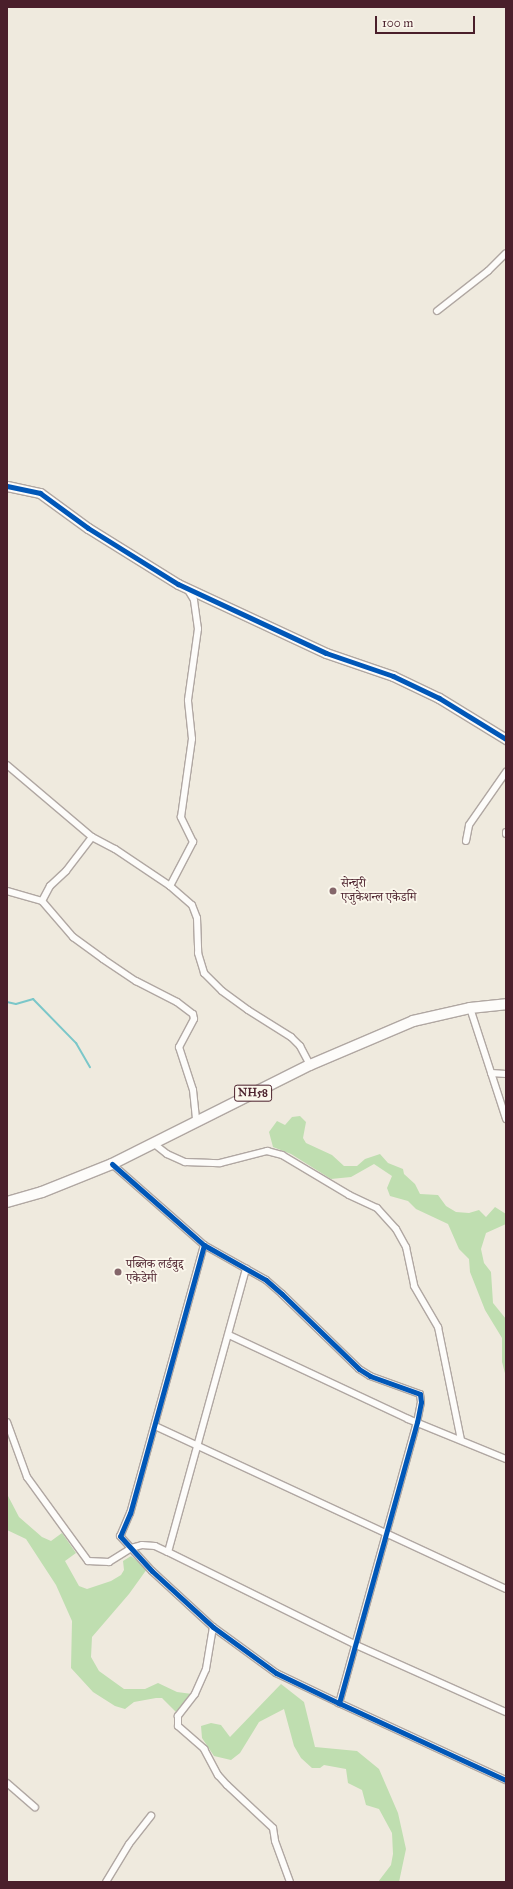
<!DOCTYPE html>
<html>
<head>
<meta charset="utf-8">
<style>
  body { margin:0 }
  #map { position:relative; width:513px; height:1889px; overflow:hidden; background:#efeade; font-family:"IM FELL Great Primer","Noto Serif Devanagari",serif }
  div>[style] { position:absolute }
  .green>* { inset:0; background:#bfdeb0 }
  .stream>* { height:2px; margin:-1px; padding:0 1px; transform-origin:1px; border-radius:1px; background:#7bc7c9 }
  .roads { filter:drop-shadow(1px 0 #b0a7a2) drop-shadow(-1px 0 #b0a7a2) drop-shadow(0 1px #b0a7a2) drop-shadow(0 -1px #b0a7a2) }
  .street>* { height:6px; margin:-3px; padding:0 3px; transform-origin:3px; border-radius:3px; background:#fdfcfa }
  .secondary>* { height:9px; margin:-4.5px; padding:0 4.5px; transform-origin:4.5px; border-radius:4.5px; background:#fdfcfa }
  .primary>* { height:10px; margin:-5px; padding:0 5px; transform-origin:5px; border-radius:5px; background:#fdfcfa }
  .cycleway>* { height:5px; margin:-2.5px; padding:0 2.5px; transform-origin:2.5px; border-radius:2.5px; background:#0057b8 }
  .dots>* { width:11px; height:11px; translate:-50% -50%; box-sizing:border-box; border:2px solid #fbf7ec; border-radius:50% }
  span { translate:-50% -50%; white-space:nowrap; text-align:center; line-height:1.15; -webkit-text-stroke:3.5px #fbf7ec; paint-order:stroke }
  .shield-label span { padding:1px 3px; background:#fbf7ec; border:1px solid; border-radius:3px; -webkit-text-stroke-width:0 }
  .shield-label { font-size:11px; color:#4a1f2b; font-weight:700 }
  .poi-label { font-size:12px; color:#4a1f2b }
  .left { translate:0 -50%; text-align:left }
  .frame { position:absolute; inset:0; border:8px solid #4a1f2b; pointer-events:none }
  .scale { position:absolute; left:375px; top:16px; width:100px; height:18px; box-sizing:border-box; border:2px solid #4a1f2b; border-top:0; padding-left:5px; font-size:12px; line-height:14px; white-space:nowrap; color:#4a1f2b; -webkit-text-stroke:3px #fbf7ec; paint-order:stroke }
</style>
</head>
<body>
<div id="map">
  <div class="green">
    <i style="clip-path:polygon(300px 1116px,306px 1122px,303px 1138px,306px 1143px,332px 1155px,344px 1166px,357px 1166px,365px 1159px,380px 1154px,388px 1163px,403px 1169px,404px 1174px,415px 1184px,420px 1194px,438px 1195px,446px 1206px,456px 1212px,469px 1213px,479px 1210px,486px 1217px,495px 1207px,506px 1214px,506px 1224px,486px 1233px,481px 1249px,484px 1263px,491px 1272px,493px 1303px,506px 1319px,506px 1377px,502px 1362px,502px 1338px,485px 1310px,470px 1272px,469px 1259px,459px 1249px,448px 1224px,416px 1209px,408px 1201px,390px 1196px,387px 1188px,392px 1176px,374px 1164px,351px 1177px,331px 1179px,291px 1154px,273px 1147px,269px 1132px,277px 1121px,285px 1125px,292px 1117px)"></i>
    <i style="clip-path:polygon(7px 1494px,19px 1517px,42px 1537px,51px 1541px,62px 1533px,76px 1553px,65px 1561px,79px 1586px,87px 1589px,111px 1581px,121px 1575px,124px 1570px,123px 1561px,131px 1556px,147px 1569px,129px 1594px,92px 1637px,91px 1657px,99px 1671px,124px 1689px,145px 1689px,158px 1683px,177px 1692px,192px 1694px,176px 1712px,162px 1698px,156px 1698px,134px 1702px,125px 1709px,115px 1706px,93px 1692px,71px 1668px,72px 1621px,56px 1585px,26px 1539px,7px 1530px)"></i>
    <i style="clip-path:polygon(281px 1684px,304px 1702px,315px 1747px,357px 1751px,379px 1769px,398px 1813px,406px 1849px,399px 1882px,378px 1882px,391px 1865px,393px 1854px,392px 1833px,379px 1809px,366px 1805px,362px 1790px,348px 1783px,346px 1769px,324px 1765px,320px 1768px,312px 1768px,301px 1758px,294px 1746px,284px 1709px,259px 1722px,240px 1753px,231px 1760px,214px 1756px,202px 1738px,201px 1726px,211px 1723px,221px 1725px,230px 1737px)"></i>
  </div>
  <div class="stream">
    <i style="left:7px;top:1002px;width:9px;rotate:13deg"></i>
    <i style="left:16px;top:1004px;width:18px;rotate:-16deg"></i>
    <i style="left:33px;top:999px;width:62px;rotate:45.7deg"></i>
    <i style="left:76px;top:1043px;width:28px;rotate:60deg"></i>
  </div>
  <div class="roads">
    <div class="street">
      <i style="left:437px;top:311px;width:65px;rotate:-38.1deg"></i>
      <i style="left:488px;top:271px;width:25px;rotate:-45deg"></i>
      <i style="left:7px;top:765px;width:111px;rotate:40.3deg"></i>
      <i style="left:92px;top:837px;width:26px;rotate:28deg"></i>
      <i style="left:115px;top:849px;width:66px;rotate:33.9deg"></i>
      <i style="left:170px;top:886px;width:29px;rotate:41deg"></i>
      <i style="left:192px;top:905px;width:14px;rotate:69deg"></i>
      <i style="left:197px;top:918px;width:35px;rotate:88deg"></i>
      <i style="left:198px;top:953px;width:21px;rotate:73deg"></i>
      <i style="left:204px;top:973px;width:25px;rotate:45deg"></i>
      <i style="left:222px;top:991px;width:32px;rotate:36deg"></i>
      <i style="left:248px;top:1010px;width:51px;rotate:32.1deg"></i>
      <i style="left:291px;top:1037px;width:13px;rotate:45deg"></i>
      <i style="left:300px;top:1046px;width:21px;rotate:62deg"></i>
      <i style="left:506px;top:832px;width:2px;rotate:90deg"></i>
      <i style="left:466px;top:841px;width:16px;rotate:-79deg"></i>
      <i style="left:469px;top:825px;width:65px;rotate:-55.1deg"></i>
      <i style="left:170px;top:886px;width:50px;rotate:-62.4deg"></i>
      <i style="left:193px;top:842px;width:28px;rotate:-116deg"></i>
      <i style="left:181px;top:817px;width:79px;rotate:-82deg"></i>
      <i style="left:192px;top:739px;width:39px;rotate:-96deg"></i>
      <i style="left:188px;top:700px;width:72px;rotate:-82deg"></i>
      <i style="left:198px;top:629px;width:29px;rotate:-98deg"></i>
      <i style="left:194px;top:600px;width:12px;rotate:-121deg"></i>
      <i style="left:7px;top:891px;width:36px;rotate:16deg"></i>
      <i style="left:42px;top:901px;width:48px;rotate:49.3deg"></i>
      <i style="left:73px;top:937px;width:37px;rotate:36deg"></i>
      <i style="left:103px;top:959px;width:40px;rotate:34deg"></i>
      <i style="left:136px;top:981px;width:46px;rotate:27.1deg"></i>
      <i style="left:177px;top:1002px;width:20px;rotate:37deg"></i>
      <i style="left:193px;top:1014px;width:5px;rotate:79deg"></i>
      <i style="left:194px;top:1019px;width:32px;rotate:118deg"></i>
      <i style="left:179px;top:1047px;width:45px;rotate:72deg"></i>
      <i style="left:193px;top:1090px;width:30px;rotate:84deg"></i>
      <i style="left:42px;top:901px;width:17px;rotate:-62deg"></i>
      <i style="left:50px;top:886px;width:22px;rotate:-43deg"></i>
      <i style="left:66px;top:871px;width:43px;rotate:-52.6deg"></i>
      <i style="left:470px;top:1008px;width:117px;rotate:72deg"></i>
      <i style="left:491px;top:1073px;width:15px;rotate:4deg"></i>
      <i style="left:153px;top:1143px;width:18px;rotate:38deg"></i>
      <i style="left:167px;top:1154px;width:20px;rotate:24deg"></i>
      <i style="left:185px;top:1162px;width:35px;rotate:2deg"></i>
      <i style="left:220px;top:1163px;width:49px;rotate:-14.3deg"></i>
      <i style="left:267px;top:1151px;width:16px;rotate:15deg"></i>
      <i style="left:282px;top:1155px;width:78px;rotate:30.8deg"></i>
      <i style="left:349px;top:1195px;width:31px;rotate:25deg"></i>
      <i style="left:377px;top:1208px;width:28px;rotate:48deg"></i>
      <i style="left:396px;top:1229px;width:21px;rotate:61deg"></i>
      <i style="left:406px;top:1247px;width:40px;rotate:78deg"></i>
      <i style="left:414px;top:1286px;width:48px;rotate:59.7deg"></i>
      <i style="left:438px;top:1327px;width:115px;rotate:78.5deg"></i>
      <i style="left:112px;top:1164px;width:123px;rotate:41.4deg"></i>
      <i style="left:204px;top:1245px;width:71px;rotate:29.4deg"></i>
      <i style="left:266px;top:1280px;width:21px;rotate:41deg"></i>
      <i style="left:282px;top:1294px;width:107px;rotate:44.2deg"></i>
      <i style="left:359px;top:1369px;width:13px;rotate:32deg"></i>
      <i style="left:370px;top:1376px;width:53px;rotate:19.8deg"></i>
      <i style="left:420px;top:1394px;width:8px;rotate:83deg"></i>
      <i style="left:421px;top:1402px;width:20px;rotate:101deg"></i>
      <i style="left:417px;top:1422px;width:292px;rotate:105.5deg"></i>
      <i style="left:339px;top:1703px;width:184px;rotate:24.8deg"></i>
      <i style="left:204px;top:1245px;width:278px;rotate:105.4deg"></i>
      <i style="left:130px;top:1513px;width:25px;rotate:113deg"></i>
      <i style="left:120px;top:1536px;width:47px;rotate:47.6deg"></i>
      <i style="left:152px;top:1571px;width:83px;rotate:42.6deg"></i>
      <i style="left:213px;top:1627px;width:78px;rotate:36.1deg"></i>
      <i style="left:276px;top:1673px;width:70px;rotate:25.5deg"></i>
      <i style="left:229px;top:1335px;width:198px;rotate:25.1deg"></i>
      <i style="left:408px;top:1419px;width:106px;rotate:22.2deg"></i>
      <i style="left:7px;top:1422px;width:59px;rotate:70deg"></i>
      <i style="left:27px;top:1477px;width:104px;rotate:54deg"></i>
      <i style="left:88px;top:1561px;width:21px;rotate:3deg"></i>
      <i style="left:109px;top:1562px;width:26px;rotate:-32deg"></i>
      <i style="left:131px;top:1548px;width:11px;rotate:-15deg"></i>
      <i style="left:142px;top:1545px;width:13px;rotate:4deg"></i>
      <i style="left:155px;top:1546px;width:14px;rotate:25deg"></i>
      <i style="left:168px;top:1552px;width:294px;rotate:-74.6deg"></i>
      <i style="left:155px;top:1426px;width:387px;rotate:24.9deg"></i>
      <i style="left:168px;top:1552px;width:210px;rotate:26.3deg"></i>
      <i style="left:356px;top:1645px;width:164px;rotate:24.1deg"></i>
      <i style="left:213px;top:1627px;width:43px;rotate:99.5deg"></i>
      <i style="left:206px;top:1669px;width:27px;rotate:114deg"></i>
      <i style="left:195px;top:1694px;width:28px;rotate:128deg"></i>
      <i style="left:178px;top:1716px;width:10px;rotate:90deg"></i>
      <i style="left:178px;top:1726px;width:35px;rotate:41deg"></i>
      <i style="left:204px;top:1749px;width:30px;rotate:62deg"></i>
      <i style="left:218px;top:1775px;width:13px;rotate:48deg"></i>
      <i style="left:227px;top:1785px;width:63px;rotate:43.1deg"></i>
      <i style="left:273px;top:1828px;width:13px;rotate:81deg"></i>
      <i style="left:275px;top:1841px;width:44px;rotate:69.9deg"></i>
      <i style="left:7px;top:1783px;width:37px;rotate:41deg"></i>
      <i style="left:106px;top:1882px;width:44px;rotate:-58.8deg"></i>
      <i style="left:129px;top:1844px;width:36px;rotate:-52deg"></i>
    </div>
    <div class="secondary">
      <i style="left:7px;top:486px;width:34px;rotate:12deg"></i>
      <i style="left:40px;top:493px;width:59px;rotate:36.1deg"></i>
      <i style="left:88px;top:528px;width:106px;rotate:31.9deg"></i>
      <i style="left:178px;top:584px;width:163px;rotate:25deg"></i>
      <i style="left:326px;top:653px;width:71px;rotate:18.9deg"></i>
      <i style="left:393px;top:676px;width:51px;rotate:25.6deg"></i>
      <i style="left:439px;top:698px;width:79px;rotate:31.5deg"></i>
    </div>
    <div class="primary">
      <i style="left:7px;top:1202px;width:36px;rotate:-16deg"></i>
      <i style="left:42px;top:1192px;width:75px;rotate:-21.8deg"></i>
      <i style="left:112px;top:1164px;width:221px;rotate:-26.6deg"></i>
      <i style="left:310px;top:1065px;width:112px;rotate:-23.1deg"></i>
      <i style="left:413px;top:1021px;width:58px;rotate:-12.8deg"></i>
      <i style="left:470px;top:1008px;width:36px;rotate:-6deg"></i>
    </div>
  </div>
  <div class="cycleway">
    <i style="left:7px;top:486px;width:34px;rotate:12deg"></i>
    <i style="left:40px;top:493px;width:59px;rotate:36.1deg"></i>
    <i style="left:88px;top:528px;width:106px;rotate:31.9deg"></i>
    <i style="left:178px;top:584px;width:163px;rotate:25deg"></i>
    <i style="left:326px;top:653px;width:71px;rotate:18.9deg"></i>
    <i style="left:393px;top:676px;width:51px;rotate:25.6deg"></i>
    <i style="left:439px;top:698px;width:79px;rotate:31.5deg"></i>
    <i style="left:112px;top:1164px;width:123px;rotate:41.4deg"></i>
    <i style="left:204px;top:1245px;width:71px;rotate:29.4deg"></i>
    <i style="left:266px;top:1280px;width:21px;rotate:41deg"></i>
    <i style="left:282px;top:1294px;width:107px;rotate:44.2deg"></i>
    <i style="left:359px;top:1369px;width:13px;rotate:32deg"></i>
    <i style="left:370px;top:1376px;width:53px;rotate:19.8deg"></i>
    <i style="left:420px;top:1394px;width:8px;rotate:83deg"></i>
    <i style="left:421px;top:1402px;width:20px;rotate:101deg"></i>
    <i style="left:417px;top:1422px;width:292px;rotate:105.5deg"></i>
    <i style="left:339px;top:1703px;width:184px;rotate:24.8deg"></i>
    <i style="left:204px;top:1245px;width:278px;rotate:105.4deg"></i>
    <i style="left:130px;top:1513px;width:25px;rotate:113deg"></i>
    <i style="left:120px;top:1536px;width:47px;rotate:47.6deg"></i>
    <i style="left:152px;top:1571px;width:83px;rotate:42.6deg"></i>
    <i style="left:213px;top:1627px;width:78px;rotate:36.1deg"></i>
    <i style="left:276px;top:1673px;width:70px;rotate:25.5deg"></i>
  </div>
  <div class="dots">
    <i style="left:333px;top:891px;background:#84666a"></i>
    <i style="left:118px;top:1272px;background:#84666a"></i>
  </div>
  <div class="shield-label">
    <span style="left:253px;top:1093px">NH58</span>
  </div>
  <div class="poi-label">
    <span class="left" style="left:341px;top:891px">सेन्चुरी<br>एजुकेशन्ल एकेडमि</span>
    <span class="left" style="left:126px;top:1272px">पब्लिक लर्डबुद्द<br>एकेडेमी</span>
  </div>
  <div class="frame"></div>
  <div class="scale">100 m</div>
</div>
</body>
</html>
